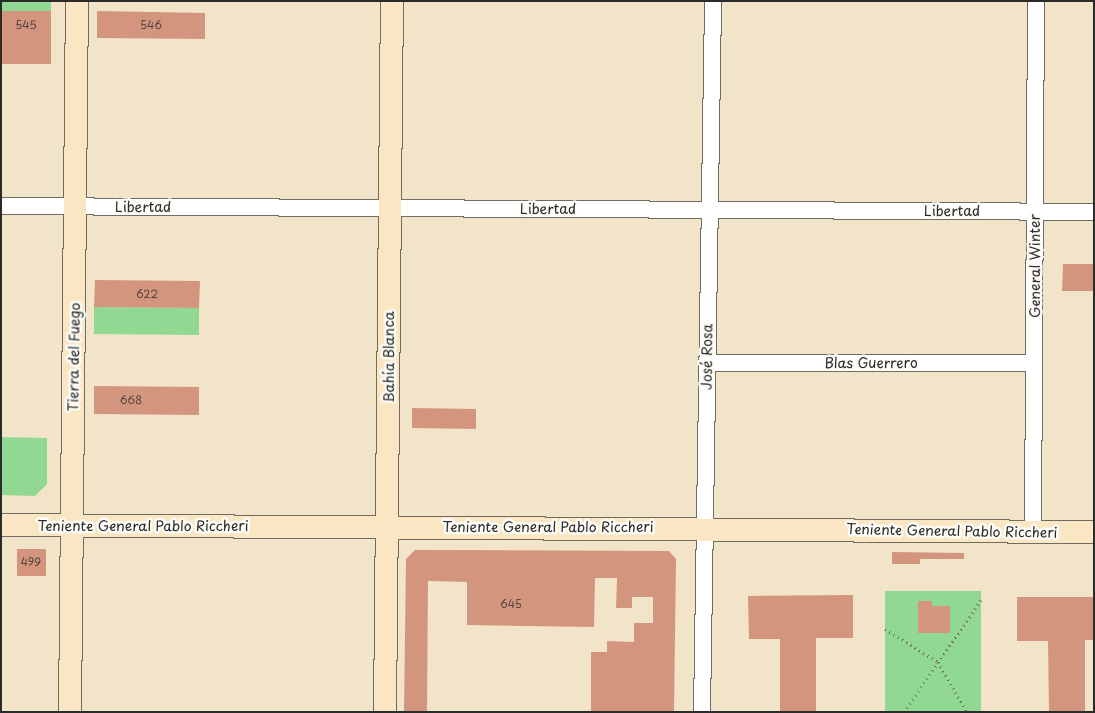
<!DOCTYPE html>
<html>
<head>
<meta charset="utf-8">
<style>
  body { margin:0 }
  #map { position:relative; width:1095px; height:713px; overflow:hidden; background:#f2e4c8; font-family:"Playpen Sans",sans-serif }
  div>[style] { position:absolute }
  .green>* { inset:0; background:#91d993 }
  .building>* { inset:0; background:#d4957f }
  .path>* { height:3px; margin-top:-1.5px; transform-origin:0; background:repeating-linear-gradient(90deg,#716c62 0 1px,transparent 0 5px) }
  .roads { filter:drop-shadow(1px 0 #716c62) drop-shadow(-1px 0 #716c62) drop-shadow(0 1px #716c62) drop-shadow(0 -1px #716c62) }
  .street>* { height:16px; margin:-8px; padding:0 8px; transform-origin:8px; border-radius:8px; background:#fff }
  .secondary>* { height:22px; margin:-11px; padding:0 11px; transform-origin:11px; border-radius:11px; background:#fbe6c4 }
  span { translate:-50% -50%; white-space:nowrap; text-align:center; line-height:1.15; -webkit-text-stroke:5px #fdfcf7; paint-order:stroke }
  .number-label { font-size:11px; color:#554640 }
  .number-label span { -webkit-text-stroke-width:0 }
  .street-label { font-size:14px; color:#2b2b2b }
  .frame { position:absolute; inset:0; border:2px solid #2b2b2b; pointer-events:none }
</style>
</head>
<body>
<div id="map">
  <div class="green">
    <i style="clip-path:polygon(1px 1px,51px 1px,51px 11px,1px 11px)"></i>
    <i style="clip-path:polygon(94px 307px,199px 308px,199px 335px,94px 334px)"></i>
    <i style="clip-path:polygon(1px 437px,47px 438px,47px 484px,35px 496px,1px 495px)"></i>
    <i style="clip-path:polygon(885px 591px,981px 591px,981px 712px,885px 712px)"></i>
  </div>
  <div class="building">
    <i style="clip-path:polygon(1px 11px,51px 11px,51px 64px,2px 64px)"></i>
    <i style="clip-path:polygon(97px 11px,205px 13px,205px 39px,97px 38px)"></i>
    <i style="clip-path:polygon(1063px 264px,1094px 264px,1094px 291px,1062px 291px)"></i>
    <i style="clip-path:polygon(95px 280px,200px 281px,199px 308px,94px 307px)"></i>
    <i style="clip-path:polygon(94px 386px,199px 387px,199px 415px,94px 414px)"></i>
    <i style="clip-path:polygon(412px 408px,476px 409px,476px 429px,412px 428px)"></i>
    <i style="clip-path:polygon(17px 549px,46px 549px,46px 576px,17px 576px)"></i>
    <i style="clip-path:polygon(415px 550px,669px 551px,676px 559px,674px 712px,591px 712px,591px 652px,607px 652px,607px 641px,634px 642px,634px 623px,653px 623px,653px 597px,632px 597px,632px 608px,616px 608px,617px 578px,595px 578px,594px 627px,467px 625px,467px 582px,428px 581px,427px 712px,404px 712px,406px 559px)"></i>
    <i style="clip-path:polygon(892px 552px,964px 553px,964px 559px,920px 559px,920px 564px,892px 564px)"></i>
    <i style="clip-path:polygon(853px 595px,853px 638px,816px 638px,816px 712px,780px 712px,780px 639px,749px 639px,748px 596px)"></i>
    <i style="clip-path:polygon(1017px 597px,1094px 597px,1094px 640px,1085px 640px,1085px 712px,1049px 712px,1048px 641px,1017px 641px)"></i>
    <i style="clip-path:polygon(918px 601px,932px 601px,932px 606px,950px 606px,950px 633px,918px 633px)"></i>
  </div>
  <div class="path">
    <i style="left:885px;top:629px;width:62px;rotate:31.9deg"></i>
    <i style="left:938px;top:662px;width:58px;rotate:59.9deg"></i>
    <i style="left:904px;top:712px;width:136px;rotate:-55.5deg"></i>
  </div>
  <div class="roads">
    <div class="street">
      <i style="left:1px;top:206px;width:1093px;rotate:0.31deg"></i>
      <i style="left:707px;top:363px;width:327px"></i>
      <i style="left:1033px;top:532px;width:531px;rotate:-89.68deg"></i>
      <i style="left:702px;top:712px;width:711px;rotate:-89.11deg"></i>
    </div>
    <div class="secondary">
      <i style="left:1px;top:525px;width:1093px;rotate:0.37deg"></i>
      <i style="left:70px;top:712px;width:711px;rotate:-89.44deg"></i>
      <i style="left:385px;top:712px;width:711px;rotate:-89.44deg"></i>
    </div>
  </div>
  <div class="number-label">
    <span style="left:26px;top:25px">545</span>
    <span style="left:151px;top:25px">546</span>
    <span style="left:147px;top:294px">622</span>
    <span style="left:131px;top:400px">668</span>
    <span style="left:31px;top:562px">499</span>
    <span style="left:511px;top:604px">645</span>
  </div>
  <div class="street-label">
    <span style="left:143px;top:207px">Libertad</span>
    <span style="left:548px;top:209px">Libertad</span>
    <span style="left:952px;top:211px">Libertad</span>
    <span style="left:1035px;top:266px;rotate:-90deg">General Winter</span>
    <span style="left:74px;top:357px;rotate:-89deg">Tierra del Fuego</span>
    <span style="left:389px;top:357px;rotate:-90deg">Bahía Blanca</span>
    <span style="left:707px;top:357px;rotate:-89deg">José Rosa</span>
    <span style="left:871px;top:363px">Blas Guerrero</span>
    <span style="left:143px;top:526px">Teniente General Pablo Riccheri</span>
    <span style="left:548px;top:527px">Teniente General Pablo Riccheri</span>
    <span style="left:952px;top:531px;rotate:1deg">Teniente General Pablo Riccheri</span>
  </div>
  <div class="frame"></div>
</div>
</body>
</html>
